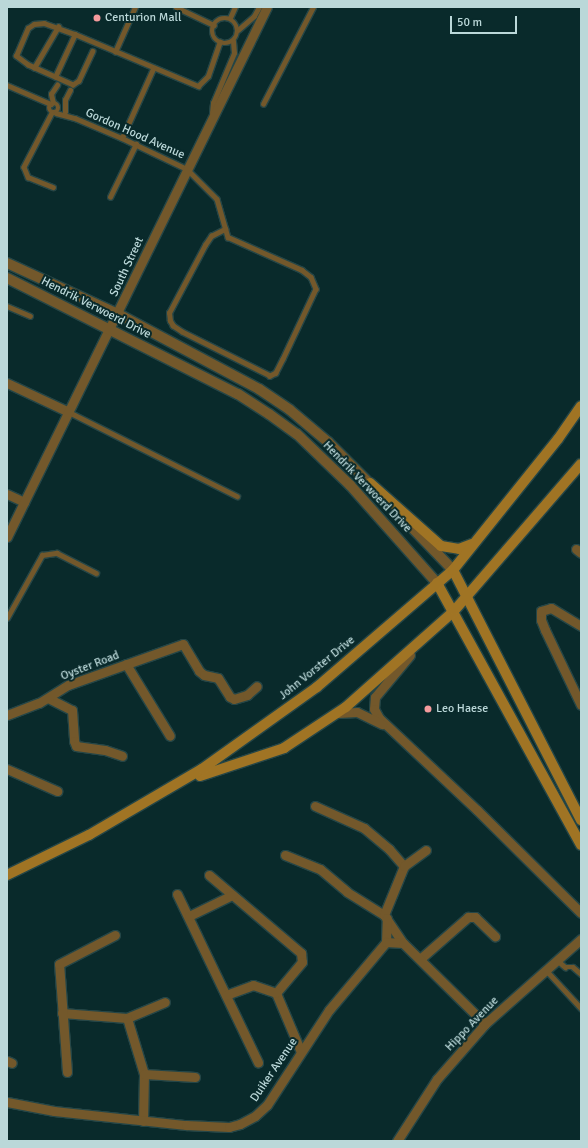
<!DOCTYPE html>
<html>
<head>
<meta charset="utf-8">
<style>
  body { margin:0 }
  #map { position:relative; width:588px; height:1148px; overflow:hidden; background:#092a2b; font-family:Signika,sans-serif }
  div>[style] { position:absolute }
  .roads { filter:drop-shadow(1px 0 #254647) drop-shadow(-1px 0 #254647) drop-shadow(0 1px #254647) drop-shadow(0 -1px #254647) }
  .service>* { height:4.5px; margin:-2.25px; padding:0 2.25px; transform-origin:2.25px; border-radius:2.25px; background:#73582b }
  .service>.ring { margin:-2.25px; padding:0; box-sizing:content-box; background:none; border:4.5px solid #73582b; border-radius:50% }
  .minor>* { height:9px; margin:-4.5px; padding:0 4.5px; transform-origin:4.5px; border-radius:4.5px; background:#73582b }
  .tertiary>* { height:10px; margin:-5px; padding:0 5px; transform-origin:5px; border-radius:5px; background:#73582b }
  .secondary>* { height:10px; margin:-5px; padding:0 5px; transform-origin:5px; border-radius:5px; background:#a07424 }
  .dots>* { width:11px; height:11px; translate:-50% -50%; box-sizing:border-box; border:2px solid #092a2b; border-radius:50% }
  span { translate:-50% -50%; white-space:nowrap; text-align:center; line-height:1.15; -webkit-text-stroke:4px #092a2b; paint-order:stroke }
  .poi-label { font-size:12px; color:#bbd8d9 }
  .left { translate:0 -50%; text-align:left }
  .street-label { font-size:12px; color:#bbd8d9 }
  .frame { position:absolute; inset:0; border:8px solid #bbd8d9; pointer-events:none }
  .scale { position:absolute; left:450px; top:16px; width:67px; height:18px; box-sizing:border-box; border:2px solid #bbd8d9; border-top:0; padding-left:5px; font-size:12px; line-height:14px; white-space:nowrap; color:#bbd8d9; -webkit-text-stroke:3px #092a2b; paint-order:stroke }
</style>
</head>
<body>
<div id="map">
  <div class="roads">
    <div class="service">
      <i style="left:176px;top:7px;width:42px;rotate:25.3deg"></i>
      <i style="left:230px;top:18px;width:12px;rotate:-66deg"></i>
      <i class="ring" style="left:212px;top:18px;width:21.5px;height:21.5px"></i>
      <i style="left:238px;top:30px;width:21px;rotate:-41deg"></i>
      <i style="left:254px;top:16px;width:10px;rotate:-61deg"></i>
      <i style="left:93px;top:51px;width:33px;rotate:115deg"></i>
      <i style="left:79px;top:81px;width:7px;rotate:146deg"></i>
      <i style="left:73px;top:85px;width:49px;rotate:-156deg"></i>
      <i style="left:28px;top:65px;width:15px;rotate:-143deg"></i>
      <i style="left:16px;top:56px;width:30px;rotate:-67deg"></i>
      <i style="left:28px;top:28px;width:7px;rotate:-34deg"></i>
      <i style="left:34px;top:24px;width:10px;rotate:-6deg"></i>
      <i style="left:44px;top:23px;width:33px;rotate:20deg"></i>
      <i style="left:75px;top:34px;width:134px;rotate:22.9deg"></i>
      <i style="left:198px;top:86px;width:14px;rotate:-45deg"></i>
      <i style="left:208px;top:76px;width:36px;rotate:-71deg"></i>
      <i style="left:115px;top:52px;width:49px;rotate:-66deg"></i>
      <i style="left:34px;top:68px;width:48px;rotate:-59.7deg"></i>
      <i style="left:55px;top:77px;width:47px;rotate:-65.1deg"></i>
      <i style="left:7px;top:85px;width:48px;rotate:23.4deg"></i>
      <i class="ring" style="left:49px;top:103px;width:5.5px;height:5.5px"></i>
      <i style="left:53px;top:103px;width:9px;rotate:-103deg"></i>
      <i style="left:51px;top:94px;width:11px;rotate:-56deg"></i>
      <i style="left:263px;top:104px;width:109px;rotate:-62.7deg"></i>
      <i style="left:65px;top:112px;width:12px;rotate:-90deg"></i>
      <i style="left:65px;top:100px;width:11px;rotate:-63deg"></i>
      <i style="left:52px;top:113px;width:61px;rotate:117.4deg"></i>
      <i style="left:24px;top:167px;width:11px;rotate:68deg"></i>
      <i style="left:28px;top:177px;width:27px;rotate:22deg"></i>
      <i style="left:56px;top:113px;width:20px;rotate:15deg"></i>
      <i style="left:75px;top:118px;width:51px;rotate:23.1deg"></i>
      <i style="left:122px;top:138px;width:72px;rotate:25.5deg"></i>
      <i style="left:187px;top:169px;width:42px;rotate:45deg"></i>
      <i style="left:217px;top:199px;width:40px;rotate:74deg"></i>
      <i style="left:228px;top:237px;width:81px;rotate:24deg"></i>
      <i style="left:302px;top:270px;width:11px;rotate:38deg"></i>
      <i style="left:311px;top:277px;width:13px;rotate:67deg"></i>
      <i style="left:316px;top:289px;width:77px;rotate:115.2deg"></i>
      <i style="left:283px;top:359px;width:16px;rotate:117deg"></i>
      <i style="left:276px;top:373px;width:7px;rotate:153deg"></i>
      <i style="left:270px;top:376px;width:98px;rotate:-153.4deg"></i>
      <i style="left:182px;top:332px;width:11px;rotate:-146deg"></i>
      <i style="left:173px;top:326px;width:6px;rotate:-121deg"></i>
      <i style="left:170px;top:321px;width:8px;rotate:-97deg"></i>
      <i style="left:169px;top:313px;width:77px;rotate:-62.1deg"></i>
      <i style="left:205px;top:245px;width:11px;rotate:-56deg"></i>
      <i style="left:211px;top:236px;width:16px;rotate:-27deg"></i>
      <i style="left:212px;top:113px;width:10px;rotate:-84deg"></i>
      <i style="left:213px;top:103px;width:54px;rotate:-67.2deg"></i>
      <i style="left:234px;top:53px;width:12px;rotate:-95deg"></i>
      <i style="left:122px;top:138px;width:76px;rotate:-65.8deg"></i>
      <i style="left:110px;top:197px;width:59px;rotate:-63.9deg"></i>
      <i style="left:7px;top:306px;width:25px;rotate:23deg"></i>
      <i style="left:69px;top:412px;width:188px;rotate:26.6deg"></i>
      <i style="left:7px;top:618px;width:72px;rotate:-60.9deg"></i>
      <i style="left:42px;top:555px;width:15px;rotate:-8deg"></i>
      <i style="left:57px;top:553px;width:44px;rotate:27.1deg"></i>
      <i style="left:557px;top:960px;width:11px;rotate:41deg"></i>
      <i style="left:565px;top:967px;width:8px"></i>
      <i style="left:573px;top:967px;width:11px;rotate:41deg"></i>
      <i style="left:546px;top:970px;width:52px;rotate:47.4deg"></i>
    </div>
    <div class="minor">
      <i style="left:7px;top:383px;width:68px;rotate:25.1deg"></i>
      <i style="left:7px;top:494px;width:19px;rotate:25deg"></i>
      <i style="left:7px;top:537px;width:590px;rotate:-63.87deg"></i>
      <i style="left:576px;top:549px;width:6px;rotate:39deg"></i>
      <i style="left:581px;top:626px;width:35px;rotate:-149deg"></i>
      <i style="left:551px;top:608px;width:10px;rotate:163deg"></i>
      <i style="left:541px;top:611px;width:9px;rotate:90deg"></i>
      <i style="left:541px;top:620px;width:11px;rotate:68deg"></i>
      <i style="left:545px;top:630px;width:83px;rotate:64.4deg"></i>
      <i style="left:410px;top:655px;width:55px;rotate:129.8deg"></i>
      <i style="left:375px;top:697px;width:12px;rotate:95deg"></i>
      <i style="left:374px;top:709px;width:10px;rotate:61deg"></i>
      <i style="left:379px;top:718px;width:134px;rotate:43.2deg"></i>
      <i style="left:477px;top:810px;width:146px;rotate:44.7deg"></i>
      <i style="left:126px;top:664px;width:84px;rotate:58.6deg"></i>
      <i style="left:48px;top:698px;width:27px;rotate:27deg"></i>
      <i style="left:72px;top:710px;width:31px;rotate:86deg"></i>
      <i style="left:74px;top:741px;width:5px;rotate:68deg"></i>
      <i style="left:76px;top:746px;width:29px;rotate:8deg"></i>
      <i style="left:105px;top:750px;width:18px;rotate:19deg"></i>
      <i style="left:338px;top:713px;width:19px;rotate:-3deg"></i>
      <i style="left:357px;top:712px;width:28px;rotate:26deg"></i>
      <i style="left:7px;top:715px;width:34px;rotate:-21deg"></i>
      <i style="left:39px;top:703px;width:34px;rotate:-32deg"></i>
      <i style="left:68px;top:685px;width:122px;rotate:-19.6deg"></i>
      <i style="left:183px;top:644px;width:31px;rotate:59deg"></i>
      <i style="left:199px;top:671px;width:6px;rotate:39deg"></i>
      <i style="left:204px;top:675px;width:14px;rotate:12deg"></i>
      <i style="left:218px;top:678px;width:22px;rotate:58deg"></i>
      <i style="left:230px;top:697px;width:4px;rotate:27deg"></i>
      <i style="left:234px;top:699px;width:14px;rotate:-17deg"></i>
      <i style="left:247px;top:695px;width:13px;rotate:-42deg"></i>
      <i style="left:7px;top:769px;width:55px;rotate:23.7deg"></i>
      <i style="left:315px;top:806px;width:54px;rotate:24.2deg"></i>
      <i style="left:364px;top:828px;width:33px;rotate:40deg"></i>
      <i style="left:389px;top:849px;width:23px;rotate:49deg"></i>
      <i style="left:285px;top:855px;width:38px;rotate:22deg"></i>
      <i style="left:320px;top:869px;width:35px;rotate:40deg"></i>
      <i style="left:347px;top:892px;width:44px;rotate:31.9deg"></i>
      <i style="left:384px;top:915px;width:34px;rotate:56deg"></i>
      <i style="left:209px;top:875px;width:121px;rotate:40.3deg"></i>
      <i style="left:301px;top:953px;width:9px;rotate:84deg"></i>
      <i style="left:302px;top:962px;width:40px;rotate:130deg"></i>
      <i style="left:276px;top:993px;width:64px;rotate:67deg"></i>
      <i style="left:177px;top:894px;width:187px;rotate:64.3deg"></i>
      <i style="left:384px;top:915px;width:53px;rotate:-67.8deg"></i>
      <i style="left:404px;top:866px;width:27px;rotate:-36deg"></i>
      <i style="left:189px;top:916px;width:48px;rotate:-26deg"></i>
      <i style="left:386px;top:942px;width:24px;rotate:-88deg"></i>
      <i style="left:420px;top:959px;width:64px;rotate:-41.2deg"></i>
      <i style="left:468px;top:917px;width:7px"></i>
      <i style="left:475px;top:917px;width:28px;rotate:44deg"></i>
      <i style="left:226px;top:995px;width:29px;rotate:-20deg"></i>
      <i style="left:253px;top:985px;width:24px;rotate:19deg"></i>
      <i style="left:62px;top:1013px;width:65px;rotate:4.4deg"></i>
      <i style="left:127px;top:1018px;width:41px;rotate:-22.8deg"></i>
      <i style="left:127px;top:1018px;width:59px;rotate:73.1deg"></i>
      <i style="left:144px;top:1074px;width:47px;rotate:91.2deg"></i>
      <i style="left:7px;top:1061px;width:5px;rotate:22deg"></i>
      <i style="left:67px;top:1072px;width:108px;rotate:-94.2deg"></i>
      <i style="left:59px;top:964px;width:63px;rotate:-27.4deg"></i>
      <i style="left:144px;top:1074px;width:51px;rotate:3.4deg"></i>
      <i style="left:7px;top:1102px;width:48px;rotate:10.8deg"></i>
      <i style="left:54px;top:1111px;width:133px;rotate:6.1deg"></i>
      <i style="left:186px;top:1125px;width:43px;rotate:2.7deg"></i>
      <i style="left:229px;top:1127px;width:11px;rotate:-15deg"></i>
      <i style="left:240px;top:1124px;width:17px;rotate:-28deg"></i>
      <i style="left:255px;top:1116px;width:16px;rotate:-43deg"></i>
      <i style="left:267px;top:1105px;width:113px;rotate:-56.9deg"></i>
      <i style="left:329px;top:1010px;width:89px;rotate:-50deg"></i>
      <i style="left:386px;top:942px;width:17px;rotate:3deg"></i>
      <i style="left:403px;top:943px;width:115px;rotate:44.6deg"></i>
      <i style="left:397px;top:1141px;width:74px;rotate:-57.2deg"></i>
      <i style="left:437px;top:1079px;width:73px;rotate:-48.9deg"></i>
      <i style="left:485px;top:1024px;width:128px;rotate:-41.5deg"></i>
    </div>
    <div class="tertiary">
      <i style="left:7px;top:263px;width:122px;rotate:24.7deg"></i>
      <i style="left:118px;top:314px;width:160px;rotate:28deg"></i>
      <i style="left:259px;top:389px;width:37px;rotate:34deg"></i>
      <i style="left:290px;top:410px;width:50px;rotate:40.1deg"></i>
      <i style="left:328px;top:442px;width:66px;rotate:45deg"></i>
      <i style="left:7px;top:278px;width:258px;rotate:26.7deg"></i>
      <i style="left:238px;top:394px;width:37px;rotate:33deg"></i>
      <i style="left:269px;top:414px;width:34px;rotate:36deg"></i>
      <i style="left:297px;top:434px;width:74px;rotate:43.9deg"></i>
      <i style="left:350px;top:485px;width:131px;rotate:48.4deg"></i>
      <i style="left:400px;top:515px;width:76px;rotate:46.1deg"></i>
    </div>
    <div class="secondary">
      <i style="left:370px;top:483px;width:95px;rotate:41.6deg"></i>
      <i style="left:441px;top:546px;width:18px;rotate:9deg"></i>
      <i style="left:459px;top:549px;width:14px;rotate:-21deg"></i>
      <i style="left:453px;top:570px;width:281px;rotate:62.9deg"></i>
      <i style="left:437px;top:583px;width:299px;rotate:61.2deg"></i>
      <i style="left:200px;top:776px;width:89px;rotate:-18.4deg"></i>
      <i style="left:284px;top:748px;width:74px;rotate:-33.5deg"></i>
      <i style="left:346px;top:707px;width:144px;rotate:-41.6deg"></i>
      <i style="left:454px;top:611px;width:194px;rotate:-49.2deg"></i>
      <i style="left:7px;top:875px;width:91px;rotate:-26deg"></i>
      <i style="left:89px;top:835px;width:131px;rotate:-30.3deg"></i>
      <i style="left:202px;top:769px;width:141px;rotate:-35.5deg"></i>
      <i style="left:317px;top:687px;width:179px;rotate:-40.7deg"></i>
      <i style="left:453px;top:570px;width:168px;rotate:-51.3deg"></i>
      <i style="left:558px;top:439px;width:40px;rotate:-55.1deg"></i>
    </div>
  </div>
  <div class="dots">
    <i style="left:97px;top:18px;background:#f59b9d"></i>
    <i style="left:428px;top:709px;background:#f59b9d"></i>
  </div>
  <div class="poi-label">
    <span class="left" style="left:105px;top:18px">Centurion Mall</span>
    <span class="left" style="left:436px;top:709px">Leo Haese</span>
  </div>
  <div class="street-label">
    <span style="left:135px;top:134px;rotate:24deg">Gordon Hood Avenue</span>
    <span style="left:127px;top:267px;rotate:-65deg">South Street</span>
    <span style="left:96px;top:308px;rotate:27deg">Hendrik Verwoerd Drive</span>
    <span style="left:367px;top:487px;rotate:46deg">Hendrik Verwoerd Drive</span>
    <span style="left:90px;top:666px;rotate:-21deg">Oyster Road</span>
    <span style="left:317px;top:668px;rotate:-39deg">John Vorster Drive</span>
    <span style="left:472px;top:1024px;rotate:-46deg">Hippo Avenue</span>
    <span style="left:274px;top:1070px;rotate:-56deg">Duiker Avenue</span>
  </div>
  <div class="frame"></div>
  <div class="scale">50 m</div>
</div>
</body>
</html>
